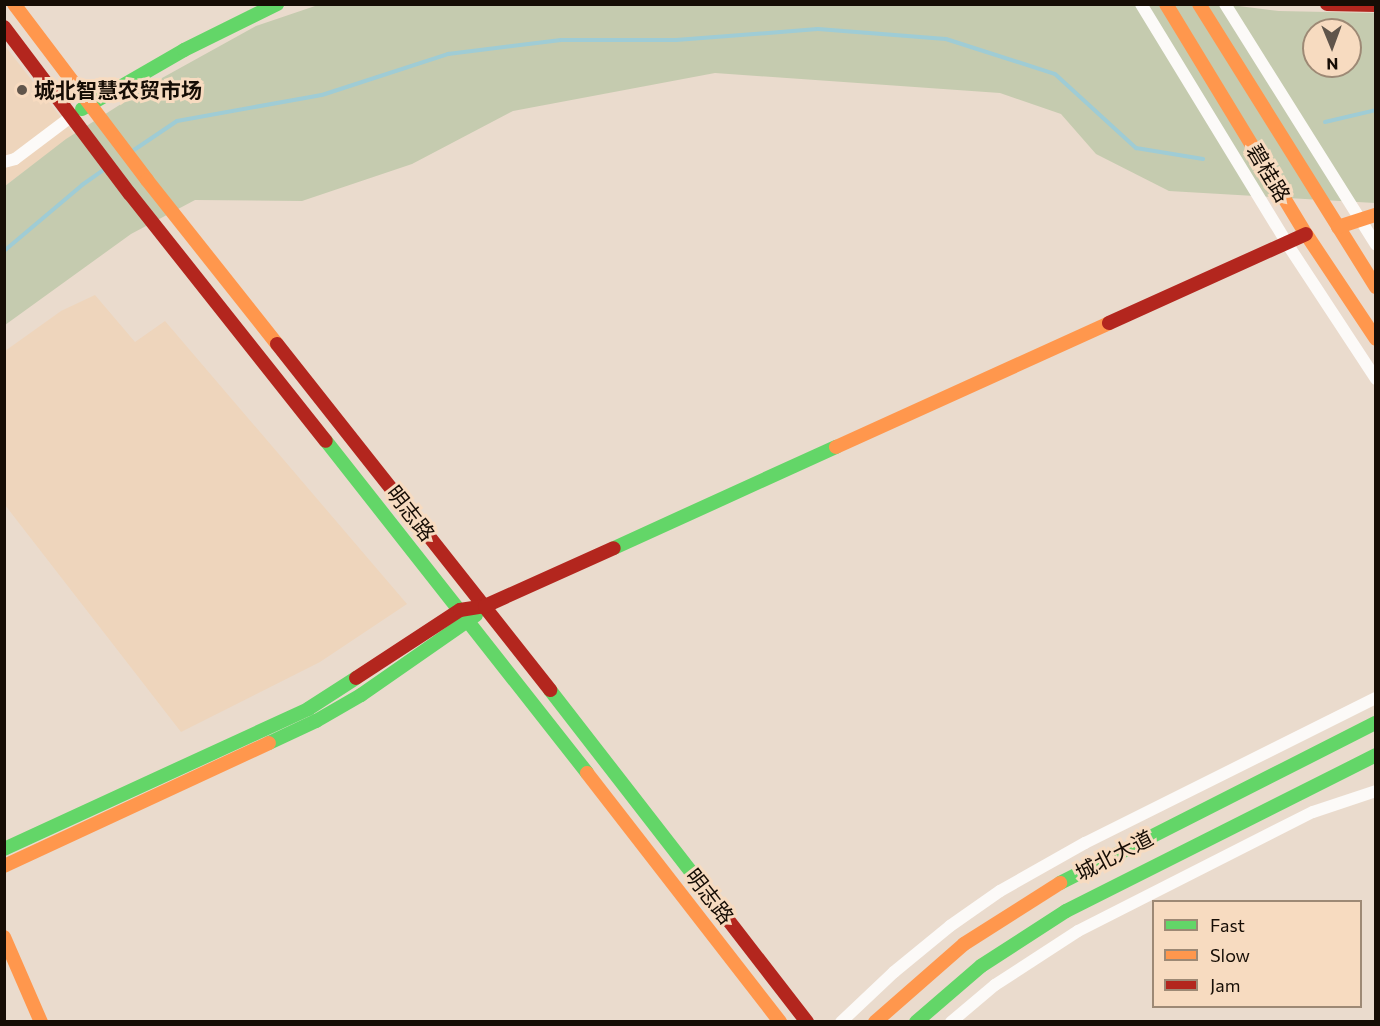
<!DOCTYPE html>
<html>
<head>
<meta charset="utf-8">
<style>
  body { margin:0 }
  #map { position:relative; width:1380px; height:1026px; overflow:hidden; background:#eadbcd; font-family:Commissioner,"Noto Sans SC",sans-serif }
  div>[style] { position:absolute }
  .built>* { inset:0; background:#eed5bc }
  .green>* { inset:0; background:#c5cbaf }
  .stream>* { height:4px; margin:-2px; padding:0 2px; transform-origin:2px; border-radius:2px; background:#9fccd5 }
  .street>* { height:12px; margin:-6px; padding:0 6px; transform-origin:6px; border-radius:6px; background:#fcfaf8 }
  .fast>* { height:14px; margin:-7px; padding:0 7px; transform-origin:7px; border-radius:7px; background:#63d668 }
  .slow>* { height:14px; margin:-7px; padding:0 7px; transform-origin:7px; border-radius:7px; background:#ff974d }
  .jam>* { height:14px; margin:-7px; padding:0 7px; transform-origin:7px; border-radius:7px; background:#b3261e }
  .dots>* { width:16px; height:16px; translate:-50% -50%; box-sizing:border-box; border:3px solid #f7dbc0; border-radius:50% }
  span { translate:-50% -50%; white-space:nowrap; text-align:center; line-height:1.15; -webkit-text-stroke:6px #f7dbc0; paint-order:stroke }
  .poi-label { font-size:21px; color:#160d05; font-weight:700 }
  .left { translate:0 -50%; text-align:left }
  .street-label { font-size:21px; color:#160d05 }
  .frame { position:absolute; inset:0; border:6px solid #160d05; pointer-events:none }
  .legend { position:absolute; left:1152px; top:900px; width:210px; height:108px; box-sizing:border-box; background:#f7dbc0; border:2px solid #9d8975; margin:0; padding:8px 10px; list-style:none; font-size:18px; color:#160d05 }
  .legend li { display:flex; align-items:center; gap:12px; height:30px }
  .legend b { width:30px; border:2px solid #9d8975 }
  .north { position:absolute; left:1302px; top:18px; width:60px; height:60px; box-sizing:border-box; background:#f7dbc0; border:2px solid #9d8975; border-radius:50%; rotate:179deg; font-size:16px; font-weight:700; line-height:24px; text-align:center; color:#160d05 }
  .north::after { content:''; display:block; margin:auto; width:21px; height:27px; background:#60554b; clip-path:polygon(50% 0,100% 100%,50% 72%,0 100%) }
</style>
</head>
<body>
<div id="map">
  <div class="built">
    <i style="clip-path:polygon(5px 46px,74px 134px,5px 186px)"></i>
    <i style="clip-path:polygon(95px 295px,135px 342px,165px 321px,407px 604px,320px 662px,181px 732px,5px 505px,5px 351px,61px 311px)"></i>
  </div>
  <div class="green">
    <i style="clip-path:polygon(evenodd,1223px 4px,1279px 11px,1375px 13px,1375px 203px,1169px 191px,1096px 154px,1061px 114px,1000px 93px,715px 73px,513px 111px,412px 164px,302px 201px,195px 200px,131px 234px,5px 325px,5px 186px,66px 139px,162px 78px,256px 26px,318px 5px,1223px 4px,1314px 30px,1350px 30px,1350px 66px,1314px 66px,1314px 30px)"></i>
  </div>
  <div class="stream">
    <i style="left:1325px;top:122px;width:52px;rotate:-13.2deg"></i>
    <i style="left:131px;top:152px;width:55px;rotate:-34deg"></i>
    <i style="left:177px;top:121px;width:147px;rotate:-10.2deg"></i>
    <i style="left:322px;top:95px;width:133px;rotate:-18deg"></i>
    <i style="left:448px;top:54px;width:114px;rotate:-7.1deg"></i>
    <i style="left:561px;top:40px;width:115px"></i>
    <i style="left:676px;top:40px;width:142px;rotate:-4.4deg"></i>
    <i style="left:818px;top:29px;width:128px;rotate:4.5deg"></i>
    <i style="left:946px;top:39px;width:114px;rotate:17.8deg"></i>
    <i style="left:1055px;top:74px;width:110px;rotate:42.4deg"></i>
    <i style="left:1136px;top:148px;width:68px;rotate:9.3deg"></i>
    <i style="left:4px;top:251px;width:102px;rotate:-40.2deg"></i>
    <i style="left:82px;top:185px;width:28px;rotate:-35deg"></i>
  </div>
  <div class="street">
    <i style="left:1141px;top:4px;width:279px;rotate:58.6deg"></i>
    <i style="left:1286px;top:242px;width:164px;rotate:56.7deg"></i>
    <i style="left:1225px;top:4px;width:284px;rotate:57.9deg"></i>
    <i style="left:4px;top:162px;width:11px;rotate:-15deg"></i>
    <i style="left:15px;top:159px;width:71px;rotate:-37deg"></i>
    <i style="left:841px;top:1022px;width:73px;rotate:-43.3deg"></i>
    <i style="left:894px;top:972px;width:72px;rotate:-39.4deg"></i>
    <i style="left:950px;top:926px;width:61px;rotate:-35deg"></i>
    <i style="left:1000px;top:891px;width:98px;rotate:-29.5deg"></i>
    <i style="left:1085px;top:843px;width:325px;rotate:-26.5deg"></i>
    <i style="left:951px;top:1022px;width:57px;rotate:-40.1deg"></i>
    <i style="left:995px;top:985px;width:99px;rotate:-33deg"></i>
    <i style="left:1078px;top:931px;width:263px;rotate:-26.9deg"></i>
    <i style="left:1313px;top:812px;width:66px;rotate:-18.4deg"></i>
  </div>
  <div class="fast">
    <i style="left:82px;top:109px;width:118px;rotate:-30deg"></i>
    <i style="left:184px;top:50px;width:104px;rotate:-26.3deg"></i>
    <i style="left:326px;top:441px;width:422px;rotate:51.8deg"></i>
    <i style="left:614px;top:548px;width:244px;rotate:-24.5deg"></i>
    <i style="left:550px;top:690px;width:253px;rotate:52.2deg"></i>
    <i style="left:269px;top:743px;width:52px;rotate:-25.1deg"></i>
    <i style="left:316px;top:721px;width:52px;rotate:-30deg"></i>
    <i style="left:361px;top:695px;width:140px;rotate:-34.8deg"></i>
    <i style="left:4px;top:849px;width:335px;rotate:-24.7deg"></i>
    <i style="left:308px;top:709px;width:57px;rotate:-32.9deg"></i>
    <i style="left:1060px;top:883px;width:354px;rotate:-26.9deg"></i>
    <i style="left:916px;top:1022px;width:86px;rotate:-40.7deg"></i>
    <i style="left:981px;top:966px;width:101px;rotate:-32.9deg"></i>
    <i style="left:1066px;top:911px;width:347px;rotate:-26.7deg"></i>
  </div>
  <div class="slow">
    <i style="left:14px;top:4px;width:221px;rotate:52.9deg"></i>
    <i style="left:147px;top:180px;width:209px;rotate:51.6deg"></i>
    <i style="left:1166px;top:4px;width:269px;rotate:58.7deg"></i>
    <i style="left:1306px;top:234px;width:126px;rotate:56.3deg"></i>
    <i style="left:1199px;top:4px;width:334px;rotate:58deg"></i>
    <i style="left:1338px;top:227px;width:40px;rotate:-18deg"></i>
    <i style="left:836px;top:447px;width:300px;rotate:-24.4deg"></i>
    <i style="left:587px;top:773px;width:315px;rotate:52.2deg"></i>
    <i style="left:4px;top:866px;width:292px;rotate:-24.9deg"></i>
    <i style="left:4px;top:937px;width:93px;rotate:66.5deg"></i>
    <i style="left:875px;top:1022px;width:118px;rotate:-41.2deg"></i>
    <i style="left:964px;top:944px;width:114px;rotate:-32.4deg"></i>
  </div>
  <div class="jam">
    <i style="left:1327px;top:4px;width:49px;rotate:1.2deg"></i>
    <i style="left:4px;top:27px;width:209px;rotate:53deg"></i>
    <i style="left:130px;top:194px;width:315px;rotate:51.6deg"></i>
    <i style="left:1109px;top:323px;width:216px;rotate:-24.3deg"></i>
    <i style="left:277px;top:344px;width:441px;rotate:51.7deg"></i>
    <i style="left:356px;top:678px;width:124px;rotate:-33.2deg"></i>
    <i style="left:460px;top:610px;width:25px;rotate:-9deg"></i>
    <i style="left:485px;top:606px;width:141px;rotate:-24.2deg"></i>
    <i style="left:705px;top:890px;width:167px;rotate:52.3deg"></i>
  </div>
  <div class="dots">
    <i style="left:22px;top:90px;background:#60554b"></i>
  </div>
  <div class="poi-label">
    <span class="left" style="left:34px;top:90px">城北智慧农贸市场</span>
  </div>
  <div class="street-label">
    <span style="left:1269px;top:173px;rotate:59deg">碧桂路</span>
    <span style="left:411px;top:513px;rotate:52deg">明志路</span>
    <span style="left:1114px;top:855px;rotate:-27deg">城北大道</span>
    <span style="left:710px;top:896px;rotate:52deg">明志路</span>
  </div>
  <div class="frame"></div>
  <ul class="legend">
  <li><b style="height:8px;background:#63d668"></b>Fast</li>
  <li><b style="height:8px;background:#ff974d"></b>Slow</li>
  <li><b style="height:8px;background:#b3261e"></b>Jam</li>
  </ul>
  <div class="north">N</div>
</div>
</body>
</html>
